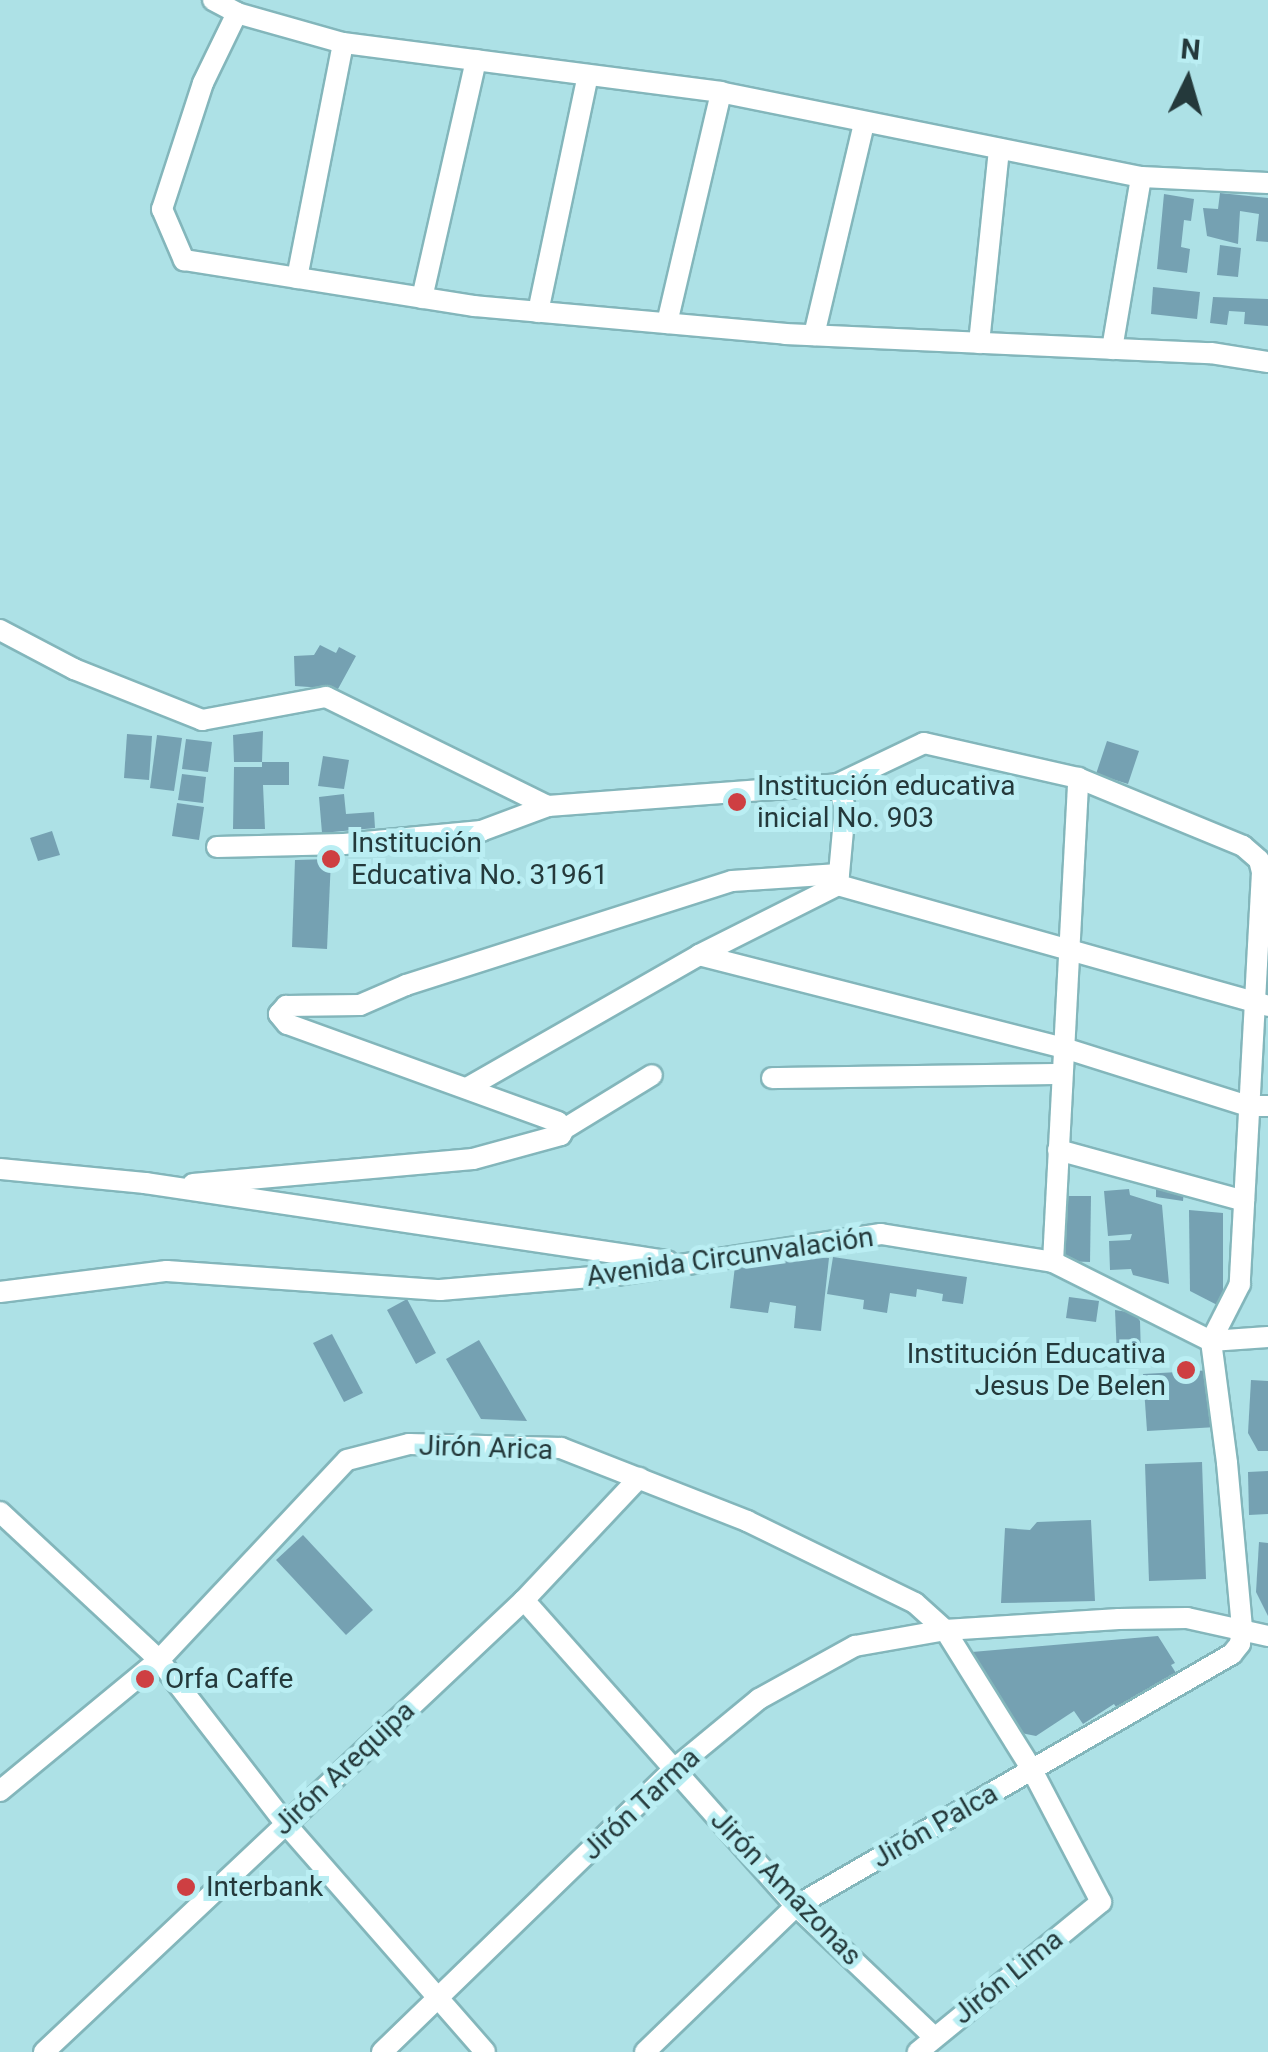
<!DOCTYPE html>
<html>
<head>
<meta charset="utf-8">
<style>
  body { margin:0 }
  #map { position:relative; width:1268px; height:2052px; overflow:hidden; background:#ade1e6; font-family:Roboto,sans-serif }
  div>[style] { position:absolute }
  .building>* { inset:0; background:#75a1b2 }
  .roads { filter:drop-shadow(2px 0 #83b6bb) drop-shadow(-2px 0 #83b6bb) drop-shadow(0 2px #83b6bb) drop-shadow(0 -2px #83b6bb) }
  .minor>* { height:20px; margin:-10px; padding:0 10px; transform-origin:10px; border-radius:10px; background:#fff }
  .dots>* { width:28px; height:28px; translate:-50% -50%; box-sizing:border-box; border:5px solid #baeef3; border-radius:50% }
  span { translate:-50% -50%; white-space:nowrap; text-align:center; line-height:1.15; -webkit-text-stroke:10px #baeef3; paint-order:stroke }
  .poi-label { font-size:28px; color:#24393b }
  .left { translate:0 -50%; text-align:left }
  .right { translate:-100% -50%; text-align:right }
  .street-label { font-size:28px; color:#24393b }
  .north { position:absolute; left:1138px; top:30px; width:100px; height:100px; -webkit-text-stroke:8px #baeef3; paint-order:stroke; rotate:5deg; font-size:28px; font-weight:700; line-height:40px; text-align:center; color:#24393b }
  .north::after { content:''; display:block; margin:auto; width:35px; height:45px; background:#24393b; clip-path:polygon(50% 0,100% 100%,50% 72%,0 100%) }
</style>
</head>
<body>
<div id="map">
  <div class="building">
    <i style="clip-path:polygon(1220px 193px,1268px 198px,1268px 242px,1256px 241px,1259px 214px,1240px 211px,1238px 244px,1207px 236px,1203px 208px,1218px 209px)"></i>
    <i style="clip-path:polygon(1164px 194px,1194px 199px,1191px 221px,1184px 220px,1181px 247px,1190px 249px,1187px 273px,1157px 269px)"></i>
    <i style="clip-path:polygon(1220px 245px,1241px 248px,1238px 277px,1217px 275px)"></i>
    <i style="clip-path:polygon(1153px 287px,1200px 292px,1197px 319px,1151px 314px)"></i>
    <i style="clip-path:polygon(1213px 297px,1268px 299px,1268px 326px,1244px 324px,1245px 312px,1229px 311px,1227px 325px,1210px 323px)"></i>
    <i style="clip-path:polygon(320px 645px,336px 653px,339px 647px,356px 656px,338px 689px,295px 686px,294px 656px,314px 655px)"></i>
    <i style="clip-path:polygon(263px 731px,262px 762px,289px 762px,289px 785px,263px 785px,265px 829px,233px 829px,234px 767px,262px 767px,262px 762px,234px 762px,233px 735px)"></i>
    <i style="clip-path:polygon(127px 734px,152px 736px,149px 780px,124px 778px)"></i>
    <i style="clip-path:polygon(157px 735px,182px 738px,174px 791px,150px 788px)"></i>
    <i style="clip-path:polygon(186px 739px,212px 742px,208px 772px,182px 769px)"></i>
    <i style="clip-path:polygon(1107px 741px,1139px 751px,1128px 784px,1096px 774px)"></i>
    <i style="clip-path:polygon(323px 756px,349px 760px,344px 789px,318px 786px)"></i>
    <i style="clip-path:polygon(182px 774px,206px 777px,203px 803px,178px 800px)"></i>
    <i style="clip-path:polygon(344px 794px,346px 814px,374px 812px,375px 828px,322px 833px,319px 797px)"></i>
    <i style="clip-path:polygon(177px 803px,204px 807px,199px 840px,172px 836px)"></i>
    <i style="clip-path:polygon(52px 831px,60px 855px,38px 861px,30px 838px)"></i>
    <i style="clip-path:polygon(331px 859px,327px 949px,292px 947px,295px 860px)"></i>
    <i style="clip-path:polygon(1156px 1185px,1184px 1189px,1183px 1201px,1156px 1197px)"></i>
    <i style="clip-path:polygon(1129px 1189px,1130px 1195px,1162px 1205px,1169px 1284px,1133px 1275px,1131px 1269px,1110px 1270px,1109px 1241px,1130px 1240px,1132px 1234px,1108px 1236px,1104px 1191px)"></i>
    <i style="clip-path:polygon(1067px 1196px,1091px 1196px,1090px 1262px,1063px 1261px)"></i>
    <i style="clip-path:polygon(1189px 1210px,1223px 1213px,1223px 1308px,1190px 1291px)"></i>
    <i style="clip-path:polygon(802px 1256px,829px 1258px,821px 1331px,794px 1328px,796px 1306px,770px 1302px,768px 1313px,730px 1308px,735px 1266px)"></i>
    <i style="clip-path:polygon(833px 1257px,967px 1277px,963px 1304px,942px 1301px,943px 1294px,917px 1289px,916px 1297px,890px 1293px,887px 1313px,863px 1309px,864px 1300px,827px 1294px)"></i>
    <i style="clip-path:polygon(1069px 1297px,1099px 1301px,1096px 1322px,1066px 1318px)"></i>
    <i style="clip-path:polygon(407px 1299px,436px 1353px,416px 1364px,387px 1310px)"></i>
    <i style="clip-path:polygon(1115px 1310px,1134px 1313px,1140px 1321px,1141px 1355px,1117px 1356px)"></i>
    <i style="clip-path:polygon(332px 1334px,363px 1393px,344px 1402px,313px 1343px)"></i>
    <i style="clip-path:polygon(479px 1340px,527px 1421px,481px 1419px,446px 1359px)"></i>
    <i style="clip-path:polygon(1213px 1370px,1217px 1427px,1147px 1431px,1143px 1374px)"></i>
    <i style="clip-path:polygon(1251px 1380px,1268px 1381px,1268px 1451px,1258px 1451px,1248px 1433px)"></i>
    <i style="clip-path:polygon(1202px 1462px,1206px 1579px,1149px 1581px,1145px 1464px)"></i>
    <i style="clip-path:polygon(1268px 1471px,1268px 1514px,1249px 1515px,1248px 1472px)"></i>
    <i style="clip-path:polygon(1091px 1520px,1095px 1601px,1001px 1603px,1005px 1528px,1030px 1530px,1037px 1522px)"></i>
    <i style="clip-path:polygon(303px 1535px,373px 1610px,346px 1635px,276px 1560px)"></i>
    <i style="clip-path:polygon(1259px 1542px,1268px 1543px,1268px 1616px,1256px 1592px)"></i>
    <i style="clip-path:polygon(1158px 1636px,1175px 1663px,1171px 1665px,1176px 1673px,1118px 1710px,1114px 1704px,1083px 1724px,1074px 1711px,1036px 1736px,1016px 1732px,972px 1652px)"></i>
  </div>
  <div class="roads">
    <div class="minor">
      <i style="left:213px;top:0;width:27px;rotate:28deg"></i>
      <i style="left:1268px;top:183px;width:127px;rotate:-177.3deg"></i>
      <i style="left:1141px;top:177px;width:429px;rotate:-168.6deg"></i>
      <i style="left:721px;top:92px;width:381px;rotate:-172.6deg"></i>
      <i style="left:343px;top:43px;width:110px;rotate:-164.2deg"></i>
      <i style="left:237px;top:13px;width:78px;rotate:115.9deg"></i>
      <i style="left:203px;top:83px;width:133px;rotate:108deg"></i>
      <i style="left:162px;top:209px;width:56px;rotate:66.7deg"></i>
      <i style="left:184px;top:260px;width:294px;rotate:9deg"></i>
      <i style="left:474px;top:306px;width:312px;rotate:5.1deg"></i>
      <i style="left:785px;top:334px;width:426px;rotate:2.6deg"></i>
      <i style="left:1211px;top:353px;width:58px;rotate:9deg"></i>
      <i style="left:297px;top:278px;width:239px;rotate:-78.9deg"></i>
      <i style="left:422px;top:298px;width:244px;rotate:-77.2deg"></i>
      <i style="left:538px;top:312px;width:242px;rotate:-78.1deg"></i>
      <i style="left:667px;top:323px;width:237px;rotate:-76.8deg"></i>
      <i style="left:814px;top:335px;width:218px;rotate:-76.7deg"></i>
      <i style="left:979px;top:343px;width:195px;rotate:-84.1deg"></i>
      <i style="left:1112px;top:349px;width:174px;rotate:-80.4deg"></i>
      <i style="left:0;top:630px;width:84px;rotate:27.8deg"></i>
      <i style="left:74px;top:669px;width:138px;rotate:21.7deg"></i>
      <i style="left:202px;top:720px;width:126px;rotate:-10.5deg"></i>
      <i style="left:326px;top:697px;width:247px;rotate:26.2deg"></i>
      <i style="left:217px;top:847px;width:127px;rotate:-1.4deg"></i>
      <i style="left:344px;top:844px;width:138px;rotate:-5.4deg"></i>
      <i style="left:481px;top:831px;width:72px;rotate:-20.5deg"></i>
      <i style="left:548px;top:806px;width:291px;rotate:-4.3deg"></i>
      <i style="left:838px;top:784px;width:95px;rotate:-25.5deg"></i>
      <i style="left:924px;top:743px;width:158px;rotate:12.8deg"></i>
      <i style="left:1078px;top:778px;width:178px;rotate:22.4deg"></i>
      <i style="left:1243px;top:846px;width:21px;rotate:41deg"></i>
      <i style="left:1259px;top:860px;width:12px;rotate:76deg"></i>
      <i style="left:1262px;top:872px;width:413px;rotate:93.1deg"></i>
      <i style="left:1240px;top:1284px;width:64px;rotate:117deg"></i>
      <i style="left:838px;top:885px;width:447px;rotate:15.7deg"></i>
      <i style="left:699px;top:955px;width:377px;rotate:14.3deg"></i>
      <i style="left:1064px;top:1048px;width:193px;rotate:17.5deg"></i>
      <i style="left:1248px;top:1106px;width:20px"></i>
      <i style="left:772px;top:1078px;width:290px;rotate:-0.8deg"></i>
      <i style="left:467px;top:1088px;width:267px;rotate:-29.8deg"></i>
      <i style="left:699px;top:955px;width:156px;rotate:-26.7deg"></i>
      <i style="left:838px;top:885px;width:77px;rotate:-84.8deg"></i>
      <i style="left:845px;top:808px;width:25px;rotate:-106deg"></i>
      <i style="left:564px;top:1129px;width:9px;rotate:-131deg"></i>
      <i style="left:558px;top:1122px;width:288px;rotate:-160.1deg"></i>
      <i style="left:287px;top:1024px;width:13px;rotate:-129deg"></i>
      <i style="left:279px;top:1014px;width:11px;rotate:-49deg"></i>
      <i style="left:286px;top:1006px;width:74px;rotate:-0.8deg"></i>
      <i style="left:360px;top:1005px;width:50px;rotate:-23.5deg"></i>
      <i style="left:406px;top:985px;width:342px;rotate:-17.7deg"></i>
      <i style="left:732px;top:881px;width:107px;rotate:-3.7deg"></i>
      <i style="left:1058px;top:1150px;width:193px;rotate:15.3deg"></i>
      <i style="left:0;top:1169px;width:146px;rotate:5.5deg"></i>
      <i style="left:145px;top:1183px;width:528px;rotate:8.5deg"></i>
      <i style="left:193px;top:1184px;width:281px;rotate:-5.1deg"></i>
      <i style="left:473px;top:1159px;width:91px;rotate:-15.3deg"></i>
      <i style="left:561px;top:1135px;width:7px;rotate:-63deg"></i>
      <i style="left:564px;top:1129px;width:103px;rotate:-31.5deg"></i>
      <i style="left:1053px;top:1262px;width:485px;rotate:-87deg"></i>
      <i style="left:0;top:1292px;width:168px;rotate:-7.2deg"></i>
      <i style="left:167px;top:1271px;width:274px;rotate:4deg"></i>
      <i style="left:440px;top:1290px;width:177px;rotate:-4.9deg"></i>
      <i style="left:616px;top:1275px;width:268px;rotate:-8.8deg"></i>
      <i style="left:881px;top:1234px;width:174px;rotate:9.2deg"></i>
      <i style="left:1053px;top:1262px;width:177px;rotate:26.6deg"></i>
      <i style="left:1211px;top:1341px;width:123px;rotate:82.5deg"></i>
      <i style="left:1227px;top:1463px;width:167px;rotate:84.8deg"></i>
      <i style="left:1242px;top:1629px;width:15px;rotate:98deg"></i>
      <i style="left:1240px;top:1644px;width:13px;rotate:129deg"></i>
      <i style="left:1232px;top:1654px;width:504px;rotate:149.97deg"></i>
      <i style="left:796px;top:1906px;width:210px;rotate:136deg"></i>
      <i style="left:1211px;top:1341px;width:57px;rotate:-4deg"></i>
      <i style="left:0;top:1512px;width:217px;rotate:42.9deg"></i>
      <i style="left:159px;top:1660px;width:205px;rotate:52.3deg"></i>
      <i style="left:284px;top:1822px;width:305px;rotate:48.8deg"></i>
      <i style="left:524px;top:1600px;width:409px;rotate:48.4deg"></i>
      <i style="left:796px;top:1906px;width:190px;rotate:43.5deg"></i>
      <i style="left:0;top:1791px;width:206px;rotate:-39.5deg"></i>
      <i style="left:159px;top:1660px;width:274px;rotate:-46.8deg"></i>
      <i style="left:347px;top:1460px;width:64px;rotate:-14.5deg"></i>
      <i style="left:409px;top:1444px;width:152px;rotate:1.5deg"></i>
      <i style="left:561px;top:1448px;width:200px;rotate:21.4deg"></i>
      <i style="left:747px;top:1521px;width:187px;rotate:26deg"></i>
      <i style="left:915px;top:1603px;width:40px;rotate:42deg"></i>
      <i style="left:945px;top:1630px;width:165px;rotate:58.1deg"></i>
      <i style="left:1032px;top:1770px;width:149px;rotate:62.4deg"></i>
      <i style="left:1101px;top:1902px;width:237px;rotate:140.7deg"></i>
      <i style="left:44px;top:2052px;width:659px;rotate:-43.28deg"></i>
      <i style="left:524px;top:1600px;width:168px;rotate:-46.7deg"></i>
      <i style="left:382px;top:2052px;width:407px;rotate:-44.1deg"></i>
      <i style="left:674px;top:1769px;width:110px;rotate:-39.5deg"></i>
      <i style="left:759px;top:1699px;width:110px;rotate:-28.9deg"></i>
      <i style="left:855px;top:1646px;width:91px;rotate:-10.1deg"></i>
      <i style="left:945px;top:1630px;width:174px;rotate:-3.6deg"></i>
      <i style="left:1119px;top:1619px;width:68px;rotate:-0.8deg"></i>
      <i style="left:1187px;top:1618px;width:83px;rotate:12.5deg"></i>
    </div>
  </div>
  <div class="dots">
    <i style="left:737px;top:802px;background:#ce3f42"></i>
    <i style="left:331px;top:859px;background:#ce3f42"></i>
    <i style="left:1186px;top:1370px;background:#ce3f42"></i>
    <i style="left:145px;top:1679px;background:#ce3f42"></i>
    <i style="left:186px;top:1887px;background:#ce3f42"></i>
  </div>
  <div class="poi-label">
    <span class="left" style="left:757px;top:802px">Institución educativa<br>inicial No. 903</span>
    <span class="left" style="left:351px;top:859px">Institución<br>Educativa No. 31961</span>
    <span class="right" style="left:1166px;top:1370px">Institución Educativa<br>Jesus De Belen</span>
    <span class="left" style="left:165px;top:1679px">Orfa Caffe</span>
    <span class="left" style="left:206px;top:1887px">Interbank</span>
  </div>
  <div class="street-label">
    <span style="left:730px;top:1257px;rotate:-8deg">Avenida Circunvalación</span>
    <span style="left:486px;top:1448px;rotate:2deg">Jirón Arica</span>
    <span style="left:344px;top:1768px;rotate:-43deg">Jirón Arequipa</span>
    <span style="left:641px;top:1804px;rotate:-43deg">Jirón Tarma</span>
    <span style="left:935px;top:1826px;rotate:-30deg">Jirón Palca</span>
    <span style="left:786px;top:1888px;rotate:46deg">Jirón Amazonas</span>
    <span style="left:1008px;top:1977px;rotate:-39deg">Jirón Lima</span>
  </div>
  <div class="north">N</div>
</div>
</body>
</html>
